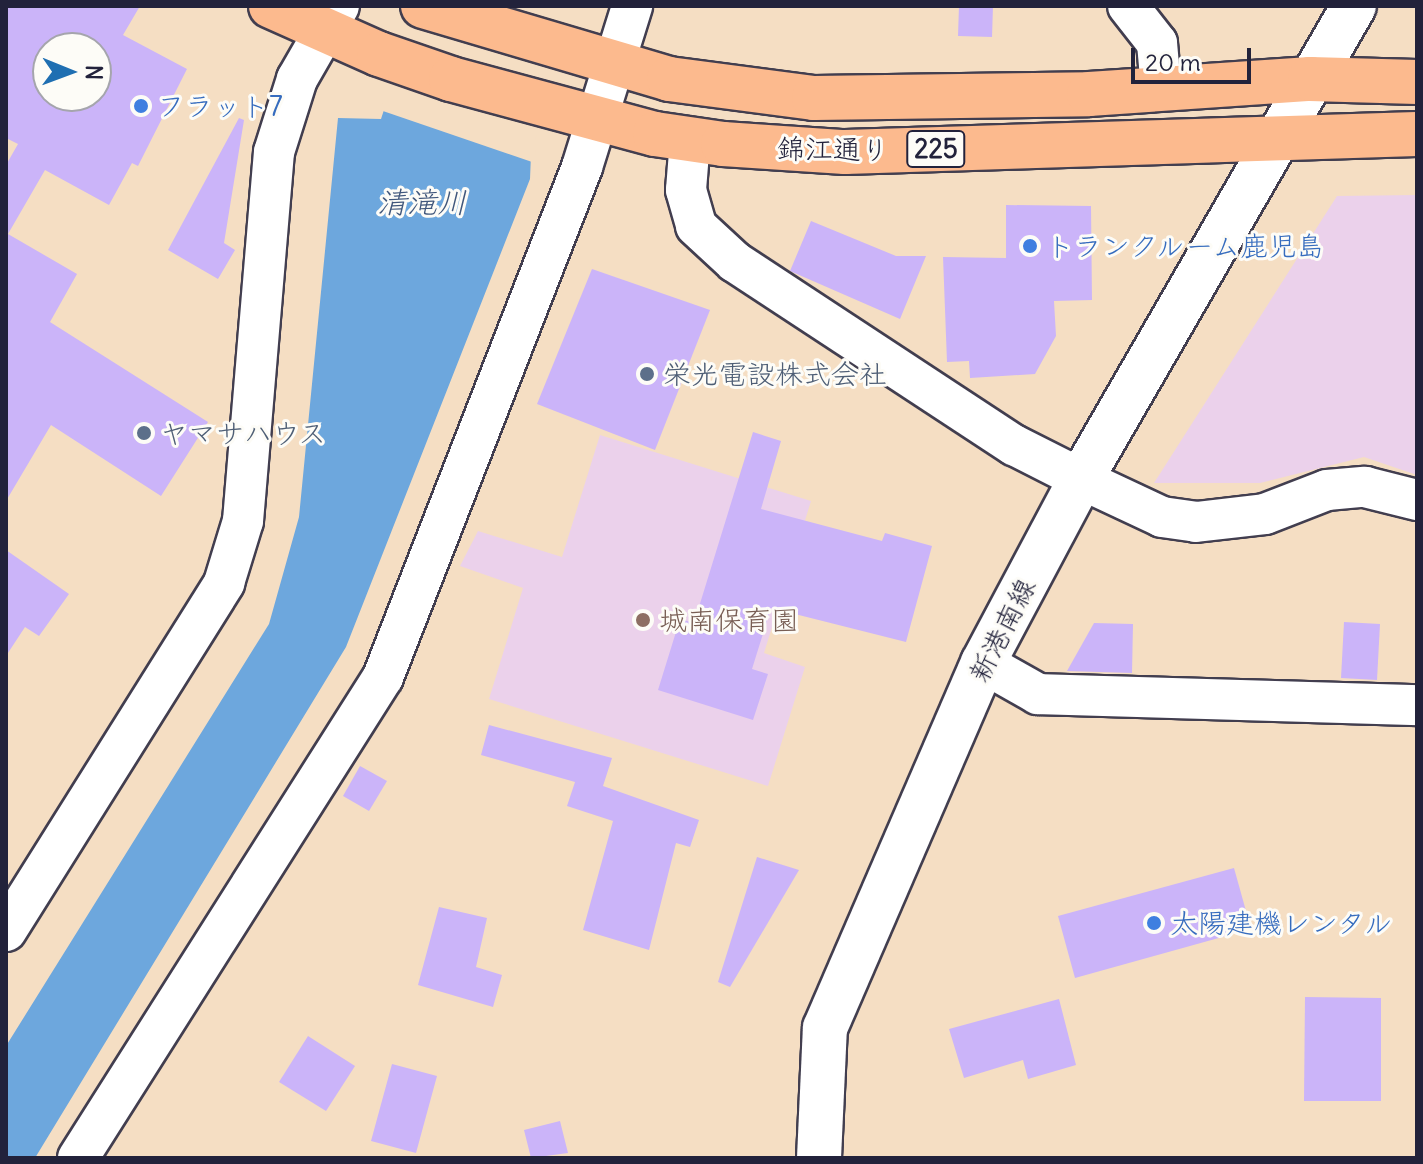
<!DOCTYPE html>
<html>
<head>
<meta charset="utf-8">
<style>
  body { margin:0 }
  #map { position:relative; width:1423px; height:1164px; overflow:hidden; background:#f5dec3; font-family:Delius,"Klee One",sans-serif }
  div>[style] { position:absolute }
  .built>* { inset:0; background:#ebd1eb }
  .water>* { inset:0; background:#6da7dd }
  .pier>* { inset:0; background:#f5dec3 }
  .building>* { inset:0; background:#cbb4f9 }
  .roads { filter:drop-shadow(2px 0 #423e4f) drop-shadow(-2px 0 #423e4f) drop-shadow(0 2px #423e4f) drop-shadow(0 -2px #423e4f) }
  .minor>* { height:40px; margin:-20px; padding:0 20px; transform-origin:20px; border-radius:20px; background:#fff }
  .tertiary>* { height:44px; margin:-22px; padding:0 22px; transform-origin:22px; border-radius:22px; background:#fff }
  .trunk>* { height:44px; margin:-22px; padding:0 22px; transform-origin:22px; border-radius:22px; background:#fcba8e }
  .dots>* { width:22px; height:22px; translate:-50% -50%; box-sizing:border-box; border:4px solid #fdfcf7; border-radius:50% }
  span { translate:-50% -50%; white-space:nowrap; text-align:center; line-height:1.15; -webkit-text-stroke:6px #fdfcf7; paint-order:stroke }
  .shield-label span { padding:2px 6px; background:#fdfcf7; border:2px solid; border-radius:6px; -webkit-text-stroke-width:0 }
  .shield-label { font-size:26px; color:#22223b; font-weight:700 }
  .shop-label { font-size:28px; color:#366cbe }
  .left { translate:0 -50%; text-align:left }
  .street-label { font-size:28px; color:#22223b }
  .service-label { font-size:28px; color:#4e5e75 }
  .education-label { font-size:28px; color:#785e54 }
  .water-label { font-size:30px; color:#40577c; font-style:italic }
  .frame { position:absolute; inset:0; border:8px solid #22223b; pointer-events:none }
  .north { position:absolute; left:32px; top:32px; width:80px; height:80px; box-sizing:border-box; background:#fdfcf7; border:2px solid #a5a5ac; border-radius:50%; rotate:91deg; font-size:22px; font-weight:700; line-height:32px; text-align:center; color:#22223b }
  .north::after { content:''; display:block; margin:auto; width:28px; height:36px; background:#1f6fb2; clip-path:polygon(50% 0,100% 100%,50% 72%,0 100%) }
  .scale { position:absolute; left:1131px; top:48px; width:120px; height:36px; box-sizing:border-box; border:4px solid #22223b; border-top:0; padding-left:10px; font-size:24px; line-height:28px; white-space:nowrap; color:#22223b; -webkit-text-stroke:6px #fdfcf7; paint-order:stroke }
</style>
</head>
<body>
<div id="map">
  <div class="built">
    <i style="clip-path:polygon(1417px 195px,1417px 475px,1364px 457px,1260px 483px,1154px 483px,1337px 196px)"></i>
    <i style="clip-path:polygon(600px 435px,811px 501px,764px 653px,805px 667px,768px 786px,489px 699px,523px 588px,460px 566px,478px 531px,562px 557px)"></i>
  </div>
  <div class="water">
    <i style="clip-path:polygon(418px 6px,537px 6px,530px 179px,346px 647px,35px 1158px,6px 1158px,6px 1046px,269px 624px,299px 517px,338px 118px,381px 119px)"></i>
  </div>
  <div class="pier">
    <i style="clip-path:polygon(414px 6px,541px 6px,535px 163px,380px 110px)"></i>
  </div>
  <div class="building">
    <i style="clip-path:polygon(evenodd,6px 6px,140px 6px,123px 35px,187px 69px,138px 166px,132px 163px,109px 205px,45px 170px,8px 234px,77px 274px,50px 322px,208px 422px,161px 496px,51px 425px,6px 501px,6px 165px,18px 144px,6px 138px,6px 6px,48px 48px,96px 48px,96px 96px,48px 96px,48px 48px)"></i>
    <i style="clip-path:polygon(959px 6px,993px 6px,992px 37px,958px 36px)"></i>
    <i style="clip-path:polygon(239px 118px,244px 120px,224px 243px,235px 250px,218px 279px,168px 250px)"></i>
    <i style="clip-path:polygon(1006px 205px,1091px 206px,1092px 300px,1054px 301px,1056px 336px,1035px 374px,970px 378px,969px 361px,947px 362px,943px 257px,1006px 258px)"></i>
    <i style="clip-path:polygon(811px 221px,896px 256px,926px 256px,900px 319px,790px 271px)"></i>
    <i style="clip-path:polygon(592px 269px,710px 310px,655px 450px,537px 404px)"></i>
    <i style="clip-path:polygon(753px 432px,781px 441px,761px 509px,882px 541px,885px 533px,932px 546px,906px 642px,771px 608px,752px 669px,768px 674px,753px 720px,658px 690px,680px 619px,694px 623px)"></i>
    <i style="clip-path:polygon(6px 550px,69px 594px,39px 636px,25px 627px,6px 656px)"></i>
    <i style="clip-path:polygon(1344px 622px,1380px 624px,1377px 680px,1341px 678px)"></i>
    <i style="clip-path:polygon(1094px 623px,1133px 624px,1132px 673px,1067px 671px)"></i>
    <i style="clip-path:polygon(489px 725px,612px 758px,603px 786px,699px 820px,690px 847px,676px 843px,649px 950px,583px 930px,613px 821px,567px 806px,575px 782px,481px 755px)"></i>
    <i style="clip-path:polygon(360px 766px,387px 781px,369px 811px,343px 796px)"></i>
    <i style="clip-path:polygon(757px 857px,799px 870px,730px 987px,718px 982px)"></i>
    <i style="clip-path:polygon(1234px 868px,1251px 929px,1075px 978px,1058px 916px)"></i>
    <i style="clip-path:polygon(439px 907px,487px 918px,476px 967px,502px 975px,493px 1007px,418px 985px)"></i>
    <i style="clip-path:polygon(1305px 997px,1381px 998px,1381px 1101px,1304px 1101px)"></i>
    <i style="clip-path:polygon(1059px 999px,1076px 1065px,1028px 1079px,1023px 1060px,964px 1078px,949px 1029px)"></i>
    <i style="clip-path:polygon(308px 1036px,355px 1066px,326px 1111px,279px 1082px)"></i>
    <i style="clip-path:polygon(392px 1064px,437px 1076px,416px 1153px,371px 1141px)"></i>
    <i style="clip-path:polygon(560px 1121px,568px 1153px,531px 1158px,524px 1130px)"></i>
  </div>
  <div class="roads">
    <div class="minor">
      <i style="left:1128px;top:6px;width:47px;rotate:51.9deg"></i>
      <i style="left:1157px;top:43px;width:46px;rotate:85deg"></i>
      <i style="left:690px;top:140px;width:50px;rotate:94.6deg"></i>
      <i style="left:686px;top:190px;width:37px;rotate:74deg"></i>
      <i style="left:696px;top:226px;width:53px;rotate:42.7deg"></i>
      <i style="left:735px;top:262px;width:334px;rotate:33.3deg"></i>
      <i style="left:1014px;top:445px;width:75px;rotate:26.9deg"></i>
      <i style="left:1081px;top:479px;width:89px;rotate:25.1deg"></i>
      <i style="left:1162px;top:517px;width:34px;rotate:8deg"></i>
      <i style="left:1196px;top:522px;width:69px;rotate:-6.6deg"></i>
      <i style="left:1265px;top:514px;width:66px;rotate:-21.2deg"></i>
      <i style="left:1327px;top:490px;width:38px;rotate:-5deg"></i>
      <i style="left:1365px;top:487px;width:54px;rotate:14deg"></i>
      <i style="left:983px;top:663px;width:63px;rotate:29.4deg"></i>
      <i style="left:1038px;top:694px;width:379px;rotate:1.7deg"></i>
      <i style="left:6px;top:931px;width:411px;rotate:-57.9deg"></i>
      <i style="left:224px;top:583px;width:65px;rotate:-73deg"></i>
      <i style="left:243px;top:521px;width:370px;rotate:-85.2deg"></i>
      <i style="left:274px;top:152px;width:77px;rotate:-72.5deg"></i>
      <i style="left:297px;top:79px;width:84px;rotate:-60.1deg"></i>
      <i style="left:78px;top:1158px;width:570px;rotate:-57.62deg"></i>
      <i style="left:383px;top:677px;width:547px;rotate:-68.68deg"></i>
      <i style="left:582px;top:167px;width:169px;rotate:-72.7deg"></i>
    </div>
    <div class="tertiary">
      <i style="left:819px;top:1158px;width:130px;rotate:-87.4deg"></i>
      <i style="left:825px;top:1028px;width:398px;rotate:-66.6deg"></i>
      <i style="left:983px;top:663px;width:208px;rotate:-62deg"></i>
      <i style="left:1081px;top:479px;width:546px;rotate:-60.01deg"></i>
    </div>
    <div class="trunk">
      <i style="left:271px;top:6px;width:118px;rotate:24deg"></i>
      <i style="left:379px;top:54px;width:76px;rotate:19.1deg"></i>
      <i style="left:451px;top:79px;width:211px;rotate:15.1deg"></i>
      <i style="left:655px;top:134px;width:69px;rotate:8.4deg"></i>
      <i style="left:723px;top:144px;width:122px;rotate:3.8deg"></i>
      <i style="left:845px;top:152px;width:572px;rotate:-1.8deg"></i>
      <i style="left:423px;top:6px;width:257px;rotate:16.5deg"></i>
      <i style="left:669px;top:79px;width:146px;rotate:7.5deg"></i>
      <i style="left:814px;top:98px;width:275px;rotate:-0.8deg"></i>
      <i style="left:1089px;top:94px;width:222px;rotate:-3.9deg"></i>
      <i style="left:1310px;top:79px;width:107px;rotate:1.6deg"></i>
    </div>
  </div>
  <div class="dots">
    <i style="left:141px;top:106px;background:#3f7fe0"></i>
    <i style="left:1030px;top:246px;background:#3f7fe0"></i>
    <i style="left:647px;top:374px;background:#5c6f8a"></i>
    <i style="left:144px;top:433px;background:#5c6f8a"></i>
    <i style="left:643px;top:620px;background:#8d6e63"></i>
    <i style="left:1154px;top:923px;background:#3f7fe0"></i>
  </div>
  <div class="shield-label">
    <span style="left:936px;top:149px">225</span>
  </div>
  <div class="shop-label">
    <span class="left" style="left:157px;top:106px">フラット7</span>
    <span class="left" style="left:1046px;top:246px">トランクルーム鹿児島</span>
    <span class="left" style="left:1170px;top:923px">太陽建機レンタル</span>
  </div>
  <div class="street-label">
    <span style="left:833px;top:149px;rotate:1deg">錦江通り</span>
    <span style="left:1002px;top:630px;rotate:-63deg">新港南線</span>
  </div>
  <div class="service-label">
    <span class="left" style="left:663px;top:374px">栄光電設株式会社</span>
    <span class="left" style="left:160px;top:433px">ヤマサハウス</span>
  </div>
  <div class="education-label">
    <span class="left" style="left:659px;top:620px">城南保育園</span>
  </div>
  <div class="water-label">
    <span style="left:422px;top:202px">清滝川</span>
  </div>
  <div class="frame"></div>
  <div class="north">N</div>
  <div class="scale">20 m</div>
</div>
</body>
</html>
